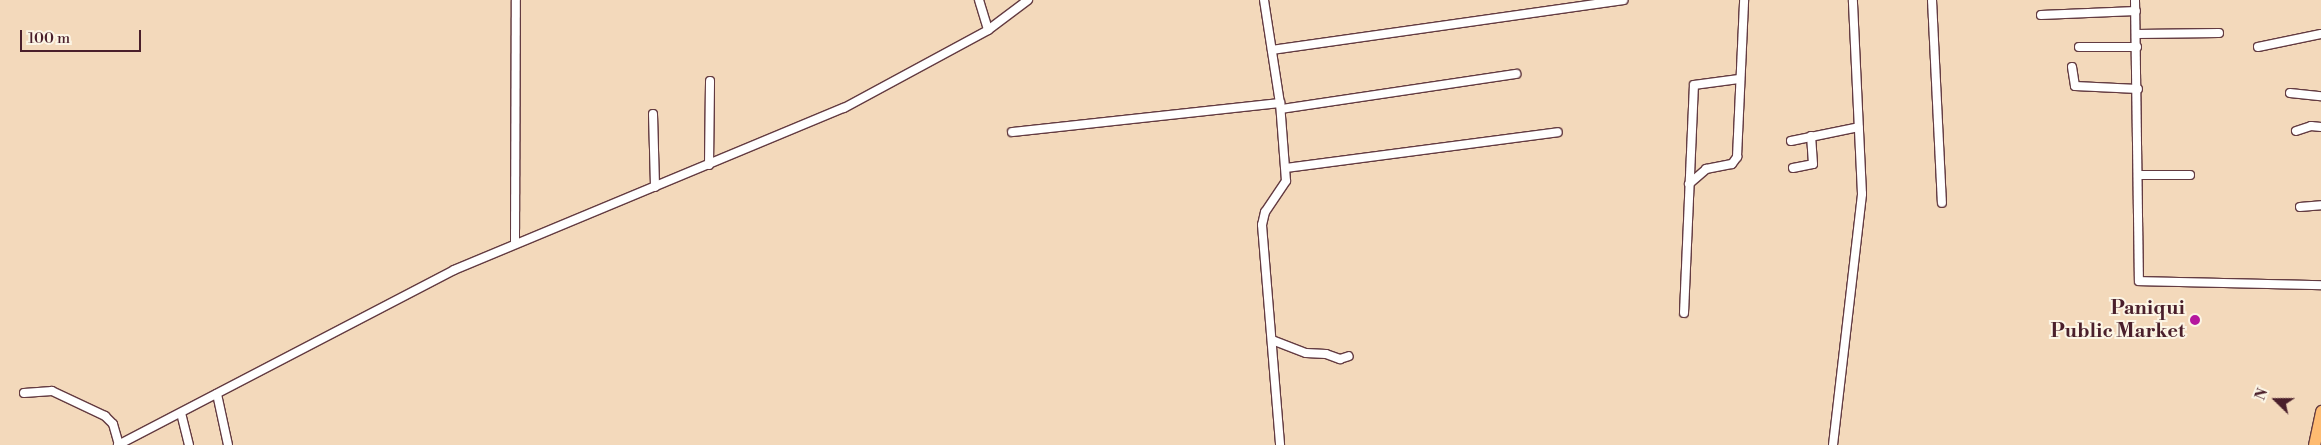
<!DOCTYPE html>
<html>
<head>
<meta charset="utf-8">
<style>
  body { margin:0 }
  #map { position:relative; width:2321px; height:445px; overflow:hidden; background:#f3d9bb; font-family:"Libre Bodoni",serif }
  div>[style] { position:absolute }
  .roads { filter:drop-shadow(1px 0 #633b41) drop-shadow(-1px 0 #633b41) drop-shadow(0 1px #633b41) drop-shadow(0 -1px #633b41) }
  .minor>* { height:8px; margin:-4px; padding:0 4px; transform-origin:4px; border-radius:4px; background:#fff }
  .primary>* { height:11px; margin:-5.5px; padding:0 5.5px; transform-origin:5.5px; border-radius:5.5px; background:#febb71 }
  .dots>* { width:14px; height:14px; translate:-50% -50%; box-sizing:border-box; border:2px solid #fcf5e5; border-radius:50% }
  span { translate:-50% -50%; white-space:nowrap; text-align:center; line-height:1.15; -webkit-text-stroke:4px #fcf5e5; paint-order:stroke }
  .poi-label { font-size:20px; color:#4a1f2b; font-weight:700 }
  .right { translate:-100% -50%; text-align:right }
  .north { position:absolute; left:2251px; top:375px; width:50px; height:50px; -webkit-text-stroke:4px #fcf5e5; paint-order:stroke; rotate:292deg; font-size:14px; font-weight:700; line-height:20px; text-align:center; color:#4a1f2b }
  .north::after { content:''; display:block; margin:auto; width:18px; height:22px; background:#4a1f2b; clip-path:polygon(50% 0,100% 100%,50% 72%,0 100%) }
  .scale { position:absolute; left:20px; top:30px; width:121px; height:22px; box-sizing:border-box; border:2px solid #4a1f2b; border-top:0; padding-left:6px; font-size:15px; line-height:18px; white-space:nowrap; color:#4a1f2b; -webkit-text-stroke:4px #fcf5e5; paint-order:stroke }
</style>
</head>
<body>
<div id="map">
  <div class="roads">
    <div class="minor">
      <i style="left:979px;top:0;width:31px;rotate:73deg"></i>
      <i style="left:1264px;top:0;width:104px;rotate:81.2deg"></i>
      <i style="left:1280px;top:103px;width:78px;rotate:85.6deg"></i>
      <i style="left:1286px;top:181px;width:37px;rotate:124deg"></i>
      <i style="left:1265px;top:212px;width:13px;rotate:103deg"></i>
      <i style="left:1262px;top:225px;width:221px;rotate:85.3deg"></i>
      <i style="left:1932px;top:0;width:203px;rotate:87.2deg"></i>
      <i style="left:2135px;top:0;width:281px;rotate:89.2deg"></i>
      <i style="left:2139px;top:281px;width:182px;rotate:1.3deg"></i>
      <i style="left:2041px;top:15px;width:95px;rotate:-2.4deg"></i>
      <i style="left:2137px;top:34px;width:82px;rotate:-0.7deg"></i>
      <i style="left:2079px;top:47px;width:58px"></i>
      <i style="left:2258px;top:47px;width:64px;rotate:-11.7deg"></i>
      <i style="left:1272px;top:50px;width:355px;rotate:-8.1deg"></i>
      <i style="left:2072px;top:67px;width:19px;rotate:81deg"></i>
      <i style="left:2075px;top:86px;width:63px;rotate:2.7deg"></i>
      <i style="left:2290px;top:93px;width:31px;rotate:6deg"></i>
      <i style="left:1281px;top:109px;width:238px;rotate:-8.5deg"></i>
      <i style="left:653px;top:114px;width:73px;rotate:88.4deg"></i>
      <i style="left:2296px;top:131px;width:16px;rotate:-18deg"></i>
      <i style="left:2311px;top:126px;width:10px;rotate:6deg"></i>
      <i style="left:1012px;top:132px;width:270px;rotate:-6.2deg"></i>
      <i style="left:1791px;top:141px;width:69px;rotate:-11.6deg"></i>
      <i style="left:709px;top:165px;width:84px;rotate:-89.3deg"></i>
      <i style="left:1286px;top:168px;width:274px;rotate:-7.5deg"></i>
      <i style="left:1793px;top:168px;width:20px;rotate:-11deg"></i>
      <i style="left:1813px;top:164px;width:28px;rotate:-94deg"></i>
      <i style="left:2138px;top:175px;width:52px"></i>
      <i style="left:1689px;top:184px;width:23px;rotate:-41deg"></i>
      <i style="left:1706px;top:169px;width:26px;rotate:-11deg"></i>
      <i style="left:1732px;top:164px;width:9px;rotate:-54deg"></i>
      <i style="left:1737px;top:157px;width:157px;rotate:-87.4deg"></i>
      <i style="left:2300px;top:207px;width:21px;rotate:-5deg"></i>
      <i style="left:515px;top:242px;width:242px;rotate:-89.8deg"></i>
      <i style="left:1684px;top:313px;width:228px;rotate:-87.5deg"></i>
      <i style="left:1694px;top:85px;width:45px;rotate:-7.6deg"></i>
      <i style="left:1272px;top:340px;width:36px;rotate:21deg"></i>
      <i style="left:1306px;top:353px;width:20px;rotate:3deg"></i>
      <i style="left:1326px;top:354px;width:15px;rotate:20deg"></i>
      <i style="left:1340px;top:359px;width:9px;rotate:-18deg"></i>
      <i style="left:24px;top:393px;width:28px;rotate:-4deg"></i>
      <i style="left:52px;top:391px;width:59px;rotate:25.3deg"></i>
      <i style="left:105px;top:416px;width:11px;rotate:45deg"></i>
      <i style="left:113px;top:424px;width:22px;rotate:74deg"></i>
      <i style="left:217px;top:394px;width:52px;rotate:77.8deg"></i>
      <i style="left:181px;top:413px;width:33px;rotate:76deg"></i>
      <i style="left:118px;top:445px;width:379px;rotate:-27.5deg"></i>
      <i style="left:454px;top:270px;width:422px;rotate:-22.6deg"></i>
      <i style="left:844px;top:108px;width:164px;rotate:-28.4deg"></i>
      <i style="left:988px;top:30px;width:50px;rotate:-36.9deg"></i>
      <i style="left:1833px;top:445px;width:253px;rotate:-83.4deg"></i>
      <i style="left:1862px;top:194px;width:194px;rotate:-92.7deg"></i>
    </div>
    <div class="primary">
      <i style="left:2314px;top:445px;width:35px;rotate:-78deg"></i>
    </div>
  </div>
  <div class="dots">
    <i style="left:2195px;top:320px;background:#b5179e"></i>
  </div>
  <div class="poi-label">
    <span class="right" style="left:2185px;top:320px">Paniqui<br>Public Market</span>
  </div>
  <div class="north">N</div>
  <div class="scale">100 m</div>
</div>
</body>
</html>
